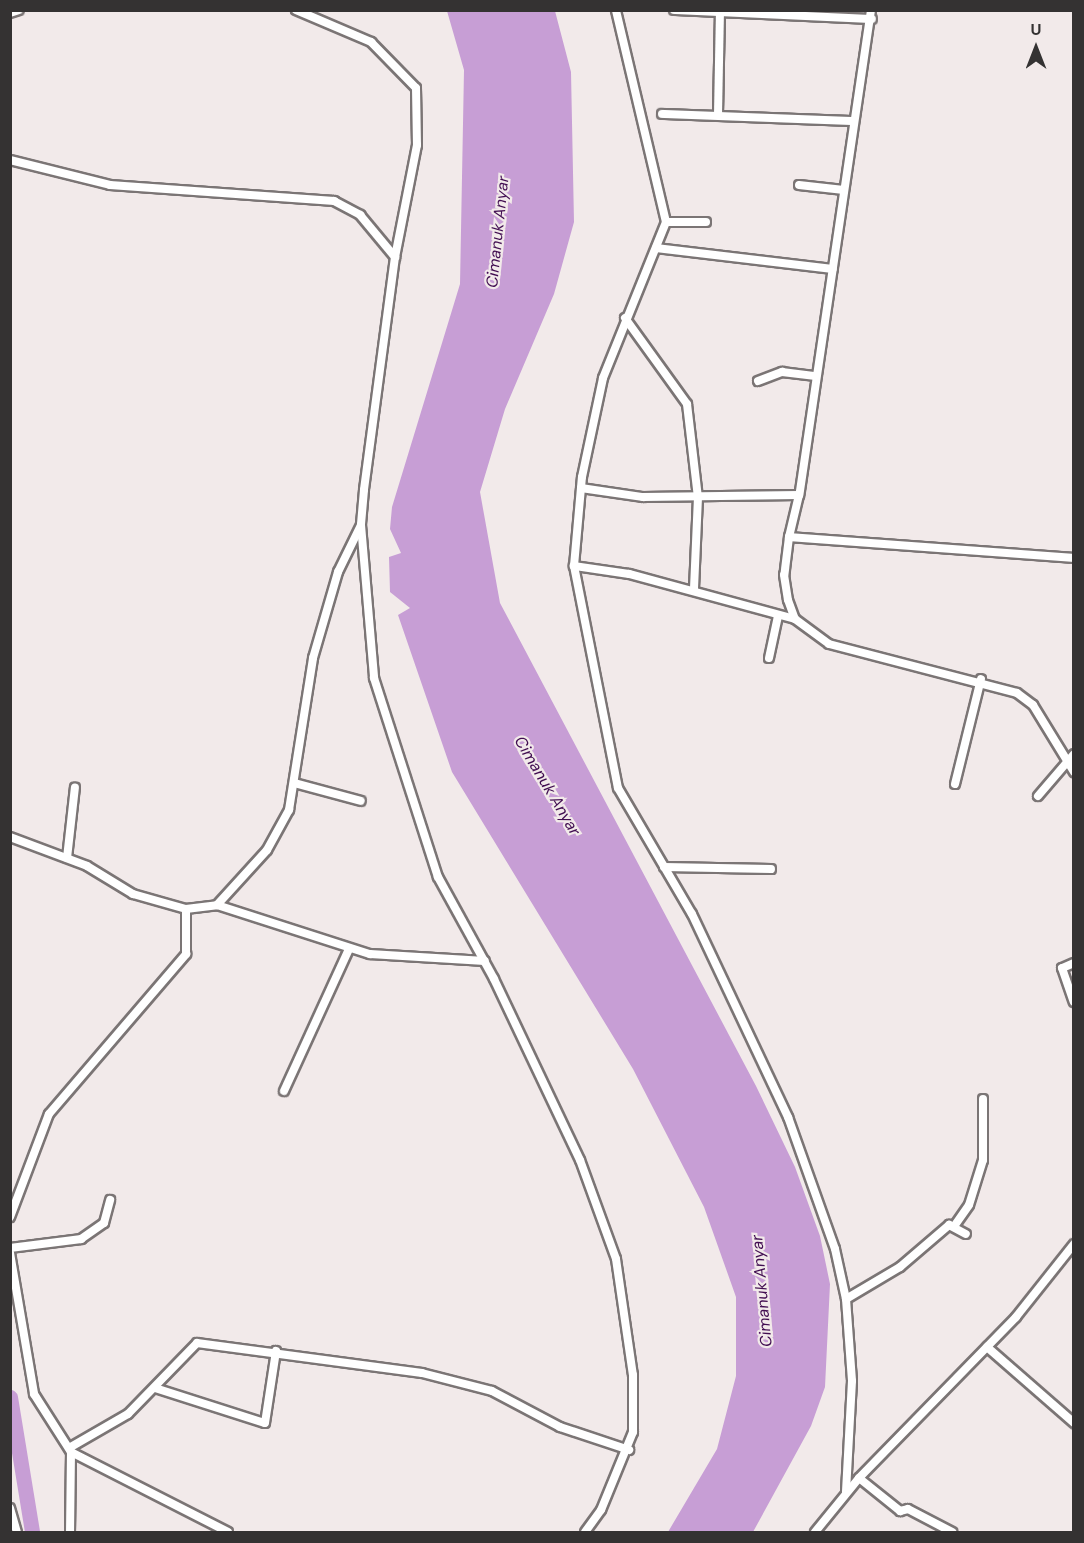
<!DOCTYPE html>
<html>
<head>
<meta charset="utf-8">
<style>
  body { margin:0 }
  #map { position:relative; width:1084px; height:1543px; overflow:hidden; background:#f2eaea; font-family:"DM Sans",sans-serif }
  div>[style] { position:absolute }
  .water>* { inset:0; background:#c79ed5 }
  .river>* { height:15px; margin:-7.5px; padding:0 7.5px; transform-origin:7.5px; border-radius:7.5px; background:#c79ed5 }
  .roads { filter:drop-shadow(2px 0 #7b7575) drop-shadow(-2px 0 #7b7575) drop-shadow(0 2px #7b7575) drop-shadow(0 -2px #7b7575) }
  .minor>* { height:8px; margin:-4px; padding:0 4px; transform-origin:4px; border-radius:4px; background:#fff }
  span { translate:-50% -50%; white-space:nowrap; text-align:center; line-height:1.15; -webkit-text-stroke:4.5px #f2eaea; paint-order:stroke }
  .water-label { font-size:16px; color:#410d51; font-style:italic }
  .frame { position:absolute; inset:0; border:12px solid #343232; pointer-events:none }
  .north { position:absolute; left:1006px; top:18px; width:60px; height:60px; -webkit-text-stroke:4px #f2eaea; paint-order:stroke; rotate:0deg; font-size:16px; font-weight:700; line-height:24px; text-align:center; color:#343232 }
  .north::after { content:''; display:block; margin:auto; width:21px; height:27px; background:#343232; clip-path:polygon(50% 0,100% 100%,50% 72%,0 100%) }
</style>
</head>
<body>
<div id="map">
  <div class="water">
    <i style="clip-path:polygon(447px 11px,555px 11px,571px 72px,574px 222px,554px 294px,505px 409px,480px 492px,500px 603px,756px 1086px,795px 1167px,820px 1236px,830px 1284px,825px 1387px,811px 1426px,753px 1532px,668px 1532px,717px 1449px,736px 1376px,736px 1297px,704px 1207px,633px 1069px,452px 772px,398px 615px,410px 608px,390px 592px,389px 557px,401px 553px,390px 529px,392px 507px,460px 284px,464px 70px)"></i>
  </div>
  <div class="river">
    <i style="left:10px;top:1397px;width:137px;rotate:80.7deg"></i>
  </div>
  <div class="roads">
    <div class="minor">
      <i style="left:296px;top:10px;width:82px;rotate:23.1deg"></i>
      <i style="left:371px;top:42px;width:64px;rotate:45.6deg"></i>
      <i style="left:416px;top:88px;width:57px;rotate:89deg"></i>
      <i style="left:417px;top:145px;width:114px;rotate:101.1deg"></i>
      <i style="left:395px;top:257px;width:235px;rotate:97.6deg"></i>
      <i style="left:364px;top:490px;width:35px;rotate:95deg"></i>
      <i style="left:361px;top:525px;width:154px;rotate:85.1deg"></i>
      <i style="left:374px;top:678px;width:209px;rotate:72.2deg"></i>
      <i style="left:438px;top:877px;width:116px;rotate:61.2deg"></i>
      <i style="left:494px;top:979px;width:200px;rotate:64.6deg"></i>
      <i style="left:580px;top:1160px;width:105px;rotate:70deg"></i>
      <i style="left:616px;top:1259px;width:117px;rotate:81.7deg"></i>
      <i style="left:633px;top:1375px;width:57px;rotate:90deg"></i>
      <i style="left:633px;top:1432px;width:84px;rotate:112.3deg"></i>
      <i style="left:601px;top:1510px;width:27px;rotate:126deg"></i>
      <i style="left:674px;top:10px;width:198px;rotate:2.6deg"></i>
      <i style="left:871px;top:10px;width:490px;rotate:98.4deg"></i>
      <i style="left:799px;top:495px;width:43px;rotate:103.4deg"></i>
      <i style="left:789px;top:537px;width:38px;rotate:97deg"></i>
      <i style="left:784px;top:575px;width:25px;rotate:81deg"></i>
      <i style="left:788px;top:600px;width:20px;rotate:70deg"></i>
      <i style="left:795px;top:619px;width:42px;rotate:36.3deg"></i>
      <i style="left:829px;top:644px;width:194px;rotate:14.6deg"></i>
      <i style="left:1017px;top:693px;width:20px;rotate:37deg"></i>
      <i style="left:1033px;top:705px;width:79px;rotate:58.5deg"></i>
      <i style="left:10px;top:13px;width:9px;rotate:-18deg"></i>
      <i style="left:662px;top:114px;width:192px;rotate:2.1deg"></i>
      <i style="left:718px;top:114px;width:101px;rotate:-88.9deg"></i>
      <i style="left:10px;top:160px;width:103px;rotate:14deg"></i>
      <i style="left:110px;top:185px;width:225px;rotate:4.1deg"></i>
      <i style="left:334px;top:201px;width:30px;rotate:28deg"></i>
      <i style="left:360px;top:215px;width:55px;rotate:50.2deg"></i>
      <i style="left:799px;top:185px;width:45px;rotate:6.3deg"></i>
      <i style="left:666px;top:222px;width:40px"></i>
      <i style="left:656px;top:248px;width:178px;rotate:6.8deg"></i>
      <i style="left:625px;top:318px;width:106px;rotate:54.2deg"></i>
      <i style="left:687px;top:404px;width:94px;rotate:83.3deg"></i>
      <i style="left:698px;top:497px;width:93px;rotate:92.5deg"></i>
      <i style="left:758px;top:381px;width:26px;rotate:-21deg"></i>
      <i style="left:782px;top:372px;width:34px;rotate:7deg"></i>
      <i style="left:581px;top:488px;width:63px;rotate:8.3deg"></i>
      <i style="left:643px;top:497px;width:156px;rotate:-0.7deg"></i>
      <i style="left:789px;top:537px;width:286px;rotate:4.2deg"></i>
      <i style="left:574px;top:566px;width:89px;rotate:-84.9deg"></i>
      <i style="left:582px;top:477px;width:101px;rotate:-78deg"></i>
      <i style="left:603px;top:378px;width:168px;rotate:-68deg"></i>
      <i style="left:666px;top:222px;width:218px;rotate:-103.3deg"></i>
      <i style="left:795px;top:619px;width:172px;rotate:-164.8deg"></i>
      <i style="left:629px;top:574px;width:56px;rotate:-171.7deg"></i>
      <i style="left:574px;top:566px;width:226px;rotate:78.8deg"></i>
      <i style="left:618px;top:788px;width:146px;rotate:59.6deg"></i>
      <i style="left:692px;top:914px;width:225px;rotate:64.7deg"></i>
      <i style="left:788px;top:1117px;width:140px;rotate:70.4deg"></i>
      <i style="left:835px;top:1249px;width:51px;rotate:77.6deg"></i>
      <i style="left:846px;top:1299px;width:82px;rotate:85.8deg"></i>
      <i style="left:852px;top:1381px;width:111px;rotate:93.1deg"></i>
      <i style="left:769px;top:658px;width:43px;rotate:-77.9deg"></i>
      <i style="left:294px;top:783px;width:69px;rotate:15deg"></i>
      <i style="left:955px;top:784px;width:108px;rotate:-76.1deg"></i>
      <i style="left:1038px;top:796px;width:55px;rotate:-49.4deg"></i>
      <i style="left:10px;top:837px;width:82px;rotate:20.6deg"></i>
      <i style="left:87px;top:866px;width:54px;rotate:31.3deg"></i>
      <i style="left:133px;top:894px;width:55px;rotate:15.8deg"></i>
      <i style="left:186px;top:909px;width:31px;rotate:-7deg"></i>
      <i style="left:217px;top:905px;width:161px;rotate:17.8deg"></i>
      <i style="left:370px;top:954px;width:115px;rotate:3.5deg"></i>
      <i style="left:67px;top:858px;width:71px;rotate:-83.6deg"></i>
      <i style="left:664px;top:867px;width:107px;rotate:1.1deg"></i>
      <i style="left:217px;top:905px;width:74px;rotate:-47.7deg"></i>
      <i style="left:267px;top:850px;width:46px;rotate:-61.2deg"></i>
      <i style="left:289px;top:810px;width:154px;rotate:-81deg"></i>
      <i style="left:313px;top:658px;width:90px;rotate:-73.8deg"></i>
      <i style="left:338px;top:572px;width:52px;rotate:-63.9deg"></i>
      <i style="left:1074px;top:963px;width:13px;rotate:157deg"></i>
      <i style="left:1062px;top:968px;width:36px;rotate:71deg"></i>
      <i style="left:284px;top:1091px;width:156px;rotate:-65.4deg"></i>
      <i style="left:10px;top:1217px;width:110px;rotate:-69.3deg"></i>
      <i style="left:49px;top:1114px;width:211px;rotate:-49.4deg"></i>
      <i style="left:186px;top:954px;width:45px;rotate:-90deg"></i>
      <i style="left:955px;top:1225px;width:24px;rotate:-55deg"></i>
      <i style="left:969px;top:1205px;width:47px;rotate:-72.7deg"></i>
      <i style="left:983px;top:1160px;width:61px;rotate:-90deg"></i>
      <i style="left:10px;top:1248px;width:72px;rotate:-7.2deg"></i>
      <i style="left:81px;top:1239px;width:28px;rotate:-35deg"></i>
      <i style="left:104px;top:1223px;width:24px;rotate:-75deg"></i>
      <i style="left:10px;top:1253px;width:143px;rotate:80.3deg"></i>
      <i style="left:34px;top:1394px;width:69px;rotate:57.5deg"></i>
      <i style="left:71px;top:1452px;width:80px;rotate:90.7deg"></i>
      <i style="left:846px;top:1299px;width:63px;rotate:-30.7deg"></i>
      <i style="left:900px;top:1267px;width:65px;rotate:-40.6deg"></i>
      <i style="left:949px;top:1225px;width:19px;rotate:28deg"></i>
      <i style="left:987px;top:1347px;width:116px;rotate:41.1deg"></i>
      <i style="left:155px;top:1388px;width:115px;rotate:17.7deg"></i>
      <i style="left:265px;top:1423px;width:73px;rotate:-81.3deg"></i>
      <i style="left:69px;top:1448px;width:68px;rotate:-30deg"></i>
      <i style="left:128px;top:1414px;width:99px;rotate:-45.8deg"></i>
      <i style="left:197px;top:1343px;width:227px;rotate:7.6deg"></i>
      <i style="left:422px;top:1373px;width:72px;rotate:14.4deg"></i>
      <i style="left:492px;top:1391px;width:77px;rotate:27.9deg"></i>
      <i style="left:560px;top:1427px;width:73px;rotate:18.4deg"></i>
      <i style="left:71px;top:1452px;width:176px;rotate:27deg"></i>
      <i style="left:859px;top:1478px;width:53px;rotate:38.8deg"></i>
      <i style="left:900px;top:1511px;width:8px;rotate:-14deg"></i>
      <i style="left:908px;top:1509px;width:50px;rotate:27.6deg"></i>
      <i style="left:10px;top:1508px;width:25px;rotate:74deg"></i>
      <i style="left:815px;top:1532px;width:70px;rotate:-50.8deg"></i>
      <i style="left:859px;top:1478px;width:225px;rotate:-45.7deg"></i>
      <i style="left:1016px;top:1317px;width:93px;rotate:-51.5deg"></i>
    </div>
  </div>
  <div class="water-label">
    <span style="left:498px;top:232px;rotate:-84deg">Cimanuk Anyar</span>
    <span style="left:547px;top:786px;rotate:59deg">Cimanuk Anyar</span>
    <span style="left:762px;top:1291px;rotate:-95deg">Cimanuk Anyar</span>
  </div>
  <div class="frame"></div>
  <div class="north">U</div>
</div>
</body>
</html>
